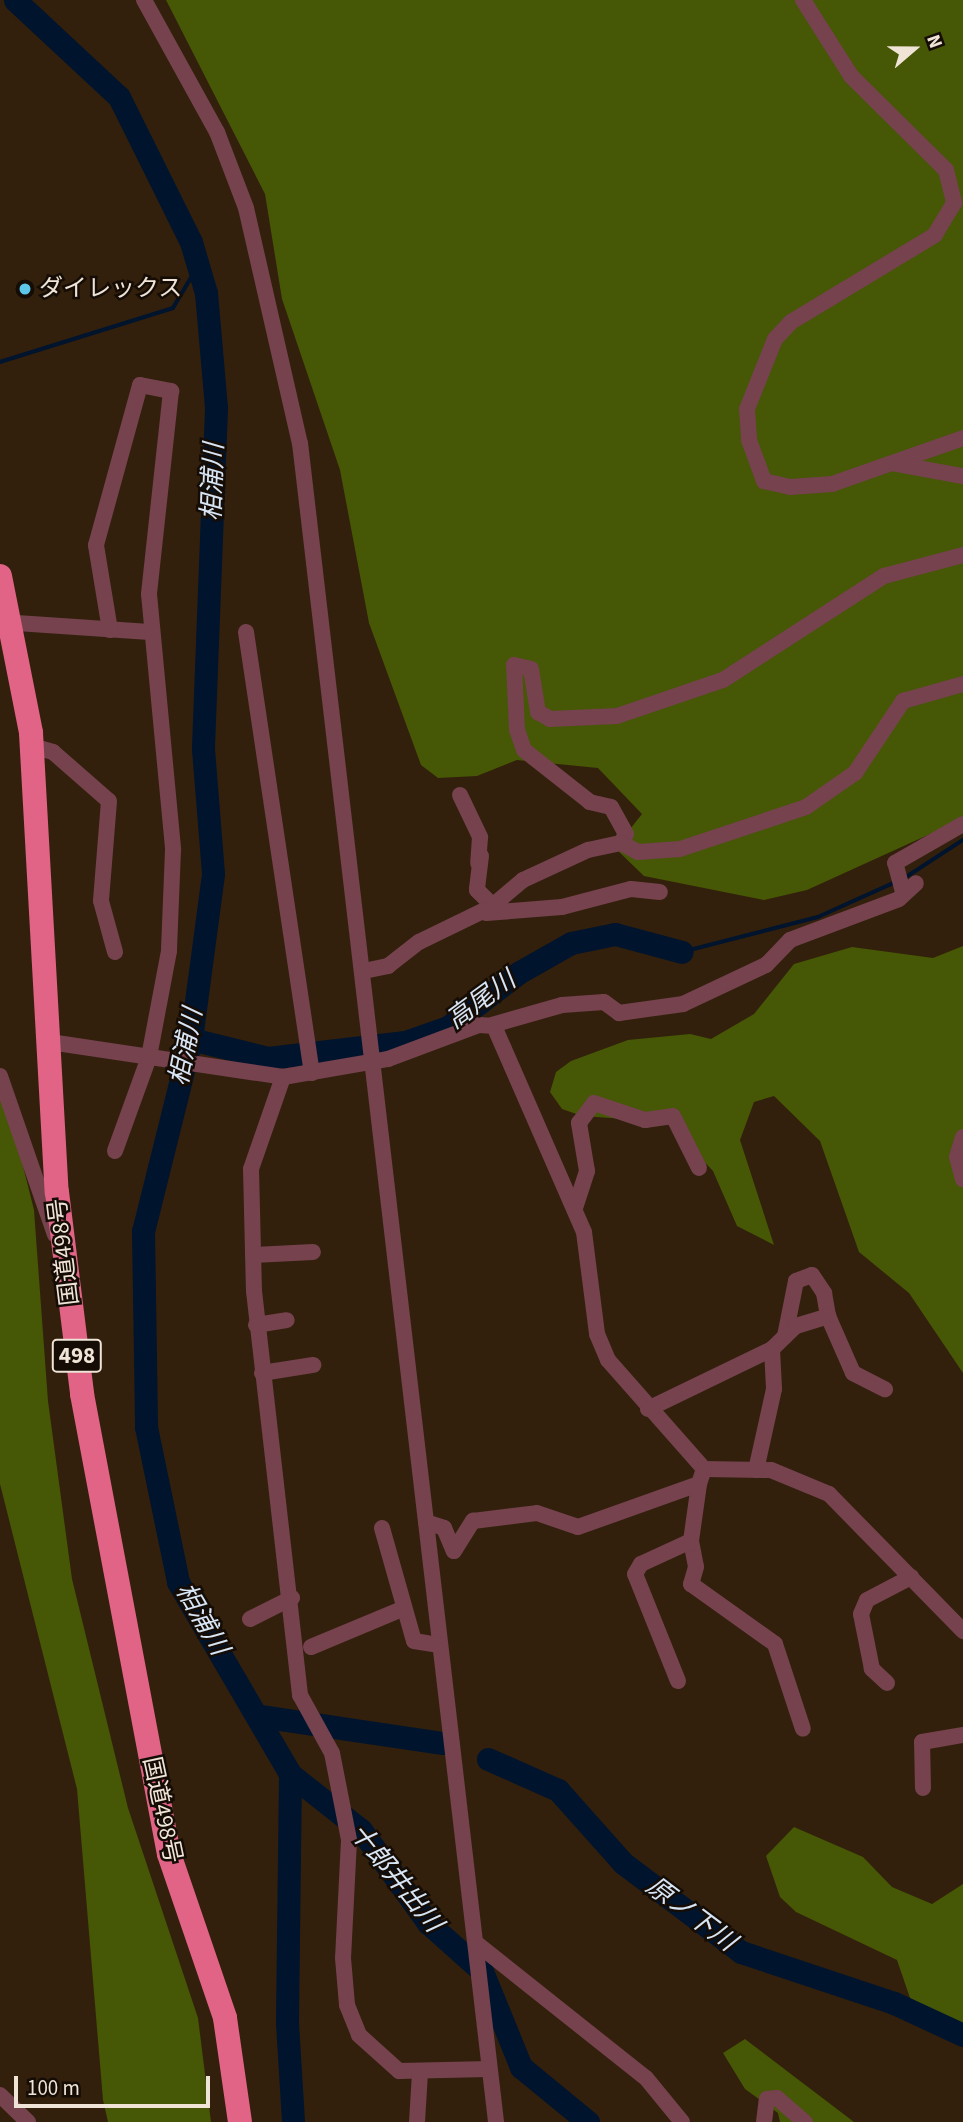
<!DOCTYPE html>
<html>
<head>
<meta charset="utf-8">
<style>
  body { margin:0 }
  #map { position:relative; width:963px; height:2122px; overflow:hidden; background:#32200c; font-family:"Source Sans 3","Noto Sans JP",sans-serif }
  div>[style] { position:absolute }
  .forest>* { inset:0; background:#465705 }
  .stream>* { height:3.5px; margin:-1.75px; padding:0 1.75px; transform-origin:1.75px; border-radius:1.75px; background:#00142e }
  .river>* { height:23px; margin:-11.5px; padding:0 11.5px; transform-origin:11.5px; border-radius:11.5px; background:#00142e }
  .minor>* { height:16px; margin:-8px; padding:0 8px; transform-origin:8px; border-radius:8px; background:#75424e }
  .highway>* { height:24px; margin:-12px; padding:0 12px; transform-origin:12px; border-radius:12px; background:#e16386 }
  .dots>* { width:19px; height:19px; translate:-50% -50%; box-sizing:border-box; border:4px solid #140c05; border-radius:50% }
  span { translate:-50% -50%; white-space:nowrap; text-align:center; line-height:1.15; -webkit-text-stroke:5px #140c05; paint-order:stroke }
  .shield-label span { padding:2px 5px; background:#140c05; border:2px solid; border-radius:5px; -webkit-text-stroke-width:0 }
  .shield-label { font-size:23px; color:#f0e4d7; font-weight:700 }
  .poi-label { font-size:24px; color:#f0e4d7 }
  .left { translate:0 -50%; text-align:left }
  .street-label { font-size:24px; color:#f0e4d7 }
  .water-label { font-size:26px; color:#d8e5f5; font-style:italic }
  .north { position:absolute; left:879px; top:14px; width:70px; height:70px; -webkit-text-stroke:5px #140c05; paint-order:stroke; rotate:70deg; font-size:19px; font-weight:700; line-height:28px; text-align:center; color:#f0e4d7 }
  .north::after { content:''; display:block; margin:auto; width:24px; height:32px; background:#f0e4d7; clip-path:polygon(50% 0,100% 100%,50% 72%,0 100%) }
  .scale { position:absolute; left:14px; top:2076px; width:196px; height:32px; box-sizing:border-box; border:4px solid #f0e4d7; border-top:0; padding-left:9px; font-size:21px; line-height:24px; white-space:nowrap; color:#f0e4d7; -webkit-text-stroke:5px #140c05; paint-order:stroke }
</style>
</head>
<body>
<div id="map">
  <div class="forest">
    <i style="clip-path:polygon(166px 0,963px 0,963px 819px,807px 890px,764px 900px,644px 876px,615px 848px,642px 814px,598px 768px,517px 760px,477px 776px,438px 778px,421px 765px,369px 623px,340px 470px,282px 299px,265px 194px)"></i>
    <i style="clip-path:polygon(963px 946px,963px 1373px,909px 1293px,859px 1252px,820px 1141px,774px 1096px,754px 1102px,740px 1140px,774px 1245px,737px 1226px,713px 1171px,667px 1122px,582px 1116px,562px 1109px,550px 1092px,556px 1072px,571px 1061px,628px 1040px,690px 1034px,711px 1039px,754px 1014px,794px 964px,852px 947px,933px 958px)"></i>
    <i style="clip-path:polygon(0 1074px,34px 1210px,48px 1401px,72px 1579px,128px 1808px,198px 2018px,211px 2122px,108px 2122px,103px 2100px,77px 1789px,0 1484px)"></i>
    <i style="clip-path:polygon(794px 1827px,863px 1857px,892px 1887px,932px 1904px,963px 1884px,963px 2032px,910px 1998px,897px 1960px,796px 1912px,780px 1897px,766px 1856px)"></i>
    <i style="clip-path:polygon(745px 2039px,854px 2122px,780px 2122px,778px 2113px,745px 2089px,723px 2053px)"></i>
  </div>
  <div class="stream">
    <i style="left:0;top:362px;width:181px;rotate:-17.3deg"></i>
    <i style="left:173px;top:308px;width:49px;rotate:-59.2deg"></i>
    <i style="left:903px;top:879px;width:72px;rotate:-33deg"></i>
    <i style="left:682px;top:952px;width:140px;rotate:-14.4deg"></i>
    <i style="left:818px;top:917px;width:85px;rotate:-24.2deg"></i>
  </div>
  <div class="river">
    <i style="left:15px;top:0;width:142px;rotate:43deg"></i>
    <i style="left:119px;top:97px;width:162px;rotate:63.6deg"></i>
    <i style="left:191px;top:242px;width:53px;rotate:73.6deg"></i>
    <i style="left:206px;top:293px;width:115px;rotate:85deg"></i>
    <i style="left:216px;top:408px;width:341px;rotate:92.2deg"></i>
    <i style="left:203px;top:749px;width:125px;rotate:85.4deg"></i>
    <i style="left:213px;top:874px;width:166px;rotate:97.6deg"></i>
    <i style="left:191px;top:1039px;width:198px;rotate:104deg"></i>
    <i style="left:143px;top:1231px;width:196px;rotate:89.1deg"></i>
    <i style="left:146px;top:1427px;width:158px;rotate:78.3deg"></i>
    <i style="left:178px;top:1582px;width:222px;rotate:59.7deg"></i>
    <i style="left:290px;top:1774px;width:249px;rotate:90.7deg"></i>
    <i style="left:287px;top:2023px;width:99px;rotate:86.5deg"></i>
    <i style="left:191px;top:1039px;width:79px;rotate:13.9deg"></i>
    <i style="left:268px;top:1058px;width:138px;rotate:-6.7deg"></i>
    <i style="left:405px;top:1042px;width:46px;rotate:-19.2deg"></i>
    <i style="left:448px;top:1027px;width:88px;rotate:-37.6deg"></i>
    <i style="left:518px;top:973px;width:61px;rotate:-29.5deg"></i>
    <i style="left:571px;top:943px;width:45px;rotate:-11.6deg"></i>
    <i style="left:615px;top:934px;width:69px;rotate:15deg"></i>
    <i style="left:260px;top:1716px;width:185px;rotate:8.4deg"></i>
    <i style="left:488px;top:1759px;width:77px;rotate:23.9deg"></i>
    <i style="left:558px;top:1790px;width:98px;rotate:48.3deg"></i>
    <i style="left:623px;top:1863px;width:148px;rotate:37deg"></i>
    <i style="left:741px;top:1952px;width:161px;rotate:18.4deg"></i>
    <i style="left:894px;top:2003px;width:76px;rotate:24.9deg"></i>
    <i style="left:290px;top:1774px;width:90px;rotate:38.3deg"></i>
    <i style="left:361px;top:1830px;width:115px;rotate:54.2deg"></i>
    <i style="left:428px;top:1923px;width:72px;rotate:41.6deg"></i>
    <i style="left:482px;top:1971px;width:104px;rotate:67.9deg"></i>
    <i style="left:521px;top:2067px;width:87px;rotate:39.4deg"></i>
  </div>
  <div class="minor">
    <i style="left:144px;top:0;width:151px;rotate:61.1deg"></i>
    <i style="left:217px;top:132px;width:81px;rotate:69.1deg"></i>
    <i style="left:246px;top:208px;width:241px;rotate:77.1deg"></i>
    <i style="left:300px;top:443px;width:1690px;rotate:83.34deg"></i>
    <i style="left:803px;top:0;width:90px;rotate:57.7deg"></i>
    <i style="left:851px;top:76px;width:134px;rotate:44.7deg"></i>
    <i style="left:946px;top:170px;width:34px;rotate:76deg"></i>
    <i style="left:954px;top:203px;width:37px;rotate:121deg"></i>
    <i style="left:935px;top:235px;width:168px;rotate:148.9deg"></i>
    <i style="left:791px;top:322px;width:23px;rotate:133deg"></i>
    <i style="left:775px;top:339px;width:75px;rotate:111.8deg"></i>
    <i style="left:747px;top:409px;width:31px;rotate:86deg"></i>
    <i style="left:749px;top:440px;width:44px;rotate:69.9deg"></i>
    <i style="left:764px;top:481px;width:27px;rotate:13deg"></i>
    <i style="left:790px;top:487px;width:42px;rotate:-4.1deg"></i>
    <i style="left:832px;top:484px;width:139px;rotate:-19.3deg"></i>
    <i style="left:896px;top:464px;width:68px;rotate:10.2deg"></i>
    <i style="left:2px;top:622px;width:148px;rotate:3.9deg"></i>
    <i style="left:110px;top:630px;width:86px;rotate:-99.4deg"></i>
    <i style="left:96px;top:545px;width:166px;rotate:-74.6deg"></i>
    <i style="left:140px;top:385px;width:32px;rotate:11deg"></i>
    <i style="left:171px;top:391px;width:204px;rotate:96.2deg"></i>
    <i style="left:149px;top:594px;width:257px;rotate:84.6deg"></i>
    <i style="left:173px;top:850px;width:101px;rotate:92.3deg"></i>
    <i style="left:169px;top:951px;width:108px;rotate:100.7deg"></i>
    <i style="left:149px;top:1057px;width:100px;rotate:109.9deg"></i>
    <i style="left:246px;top:632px;width:446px;rotate:81.5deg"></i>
    <i style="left:32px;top:746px;width:22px;rotate:16deg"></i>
    <i style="left:53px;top:752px;width:74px;rotate:41.2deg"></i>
    <i style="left:109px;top:801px;width:100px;rotate:94.6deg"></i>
    <i style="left:101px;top:901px;width:53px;rotate:74.6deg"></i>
    <i style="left:460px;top:795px;width:47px;rotate:64.5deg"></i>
    <i style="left:480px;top:837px;width:26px;rotate:94deg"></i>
    <i style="left:621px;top:843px;width:10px;rotate:-61deg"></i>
    <i style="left:626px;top:834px;width:31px;rotate:-119deg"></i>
    <i style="left:611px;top:807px;width:22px;rotate:-167deg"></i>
    <i style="left:590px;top:802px;width:84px;rotate:-141.8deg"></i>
    <i style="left:524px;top:750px;width:21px;rotate:-109deg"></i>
    <i style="left:517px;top:730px;width:65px;rotate:-92.6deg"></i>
    <i style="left:514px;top:665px;width:17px;rotate:13deg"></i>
    <i style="left:531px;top:669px;width:44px;rotate:80.8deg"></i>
    <i style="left:538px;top:712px;width:14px;rotate:30deg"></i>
    <i style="left:550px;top:719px;width:67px;rotate:-2.6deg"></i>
    <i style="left:617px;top:716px;width:112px;rotate:-18.8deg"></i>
    <i style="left:723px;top:680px;width:192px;rotate:-32.9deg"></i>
    <i style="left:884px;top:576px;width:82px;rotate:-14.9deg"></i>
    <i style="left:481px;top:856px;width:34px;rotate:97deg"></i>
    <i style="left:477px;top:890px;width:23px;rotate:45deg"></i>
    <i style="left:903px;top:892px;width:30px;rotate:-105deg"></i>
    <i style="left:895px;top:863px;width:78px;rotate:-29.8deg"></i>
    <i style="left:486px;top:913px;width:76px;rotate:-4.5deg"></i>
    <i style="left:562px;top:907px;width:71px;rotate:-14.6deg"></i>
    <i style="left:631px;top:889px;width:29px;rotate:6deg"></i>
    <i style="left:364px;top:971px;width:25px;rotate:-12deg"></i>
    <i style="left:388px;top:966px;width:39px;rotate:-38deg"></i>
    <i style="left:419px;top:942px;width:80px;rotate:-25.9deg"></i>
    <i style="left:491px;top:907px;width:42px;rotate:-40.2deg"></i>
    <i style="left:523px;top:880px;width:72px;rotate:-24.8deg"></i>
    <i style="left:588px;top:850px;width:34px;rotate:-12deg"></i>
    <i style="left:621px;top:843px;width:19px;rotate:28deg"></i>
    <i style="left:638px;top:852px;width:42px;rotate:-4.1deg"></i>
    <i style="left:680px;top:849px;width:133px;rotate:-18.4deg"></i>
    <i style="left:806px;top:807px;width:60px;rotate:-34.8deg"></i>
    <i style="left:855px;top:773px;width:87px;rotate:-56.3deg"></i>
    <i style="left:903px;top:701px;width:62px;rotate:-15.8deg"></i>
    <i style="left:492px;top:1025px;width:73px;rotate:-15.9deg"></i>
    <i style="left:562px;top:1005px;width:42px;rotate:-4.1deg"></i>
    <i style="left:604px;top:1002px;width:19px;rotate:36deg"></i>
    <i style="left:619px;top:1013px;width:65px;rotate:-8deg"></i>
    <i style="left:683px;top:1004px;width:92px;rotate:-25.2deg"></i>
    <i style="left:766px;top:965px;width:35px;rotate:-46deg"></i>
    <i style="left:790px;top:940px;width:116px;rotate:-20.6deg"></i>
    <i style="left:899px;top:899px;width:23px;rotate:-43deg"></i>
    <i style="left:50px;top:1042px;width:236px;rotate:8.5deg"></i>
    <i style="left:283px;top:1077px;width:107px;rotate:-9.7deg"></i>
    <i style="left:388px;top:1059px;width:97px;rotate:-20.5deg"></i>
    <i style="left:479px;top:1025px;width:15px;rotate:4deg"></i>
    <i style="left:494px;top:1026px;width:225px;rotate:66.4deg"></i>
    <i style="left:584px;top:1232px;width:103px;rotate:82.7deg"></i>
    <i style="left:597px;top:1334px;width:28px;rotate:67deg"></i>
    <i style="left:608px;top:1360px;width:145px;rotate:48.6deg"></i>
    <i style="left:704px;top:1469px;width:67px;rotate:0.9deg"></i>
    <i style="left:771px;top:1470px;width:63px;rotate:22.5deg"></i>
    <i style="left:829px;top:1494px;width:192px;rotate:45.6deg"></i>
    <i style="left:0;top:1076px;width:168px;rotate:70.9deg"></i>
    <i style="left:283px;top:1077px;width:97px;rotate:109.2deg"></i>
    <i style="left:251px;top:1169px;width:122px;rotate:88.6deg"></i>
    <i style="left:254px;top:1291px;width:407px;rotate:83.5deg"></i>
    <i style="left:300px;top:1695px;width:66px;rotate:61.1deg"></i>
    <i style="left:332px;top:1753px;width:89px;rotate:78.9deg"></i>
    <i style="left:349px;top:1840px;width:118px;rotate:92.9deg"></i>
    <i style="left:343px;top:1958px;width:47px;rotate:85.1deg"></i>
    <i style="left:347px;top:2005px;width:32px;rotate:68deg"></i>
    <i style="left:359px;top:2035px;width:54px;rotate:42deg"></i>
    <i style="left:399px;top:2071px;width:90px;rotate:-1.3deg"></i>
    <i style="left:963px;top:1137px;width:21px;rotate:107deg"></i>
    <i style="left:957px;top:1157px;width:23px;rotate:75deg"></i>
    <i style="left:575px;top:1208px;width:39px;rotate:-72deg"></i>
    <i style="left:587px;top:1171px;width:49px;rotate:-99.5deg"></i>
    <i style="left:579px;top:1123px;width:25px;rotate:-53deg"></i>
    <i style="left:594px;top:1103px;width:54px;rotate:18.4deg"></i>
    <i style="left:645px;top:1120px;width:28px;rotate:-8deg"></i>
    <i style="left:673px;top:1116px;width:58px;rotate:63.4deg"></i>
    <i style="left:253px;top:1255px;width:60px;rotate:-2.9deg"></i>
    <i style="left:256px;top:1325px;width:31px;rotate:-9deg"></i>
    <i style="left:785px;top:1336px;width:56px;rotate:-78.7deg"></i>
    <i style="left:796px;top:1281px;width:17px;rotate:-21deg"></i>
    <i style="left:812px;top:1275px;width:22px;rotate:56deg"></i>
    <i style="left:824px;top:1293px;width:23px;rotate:80deg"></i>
    <i style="left:772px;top:1349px;width:33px;rotate:-44deg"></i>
    <i style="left:796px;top:1326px;width:34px;rotate:-17deg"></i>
    <i style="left:828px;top:1316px;width:62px;rotate:66.3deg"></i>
    <i style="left:853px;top:1373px;width:36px;rotate:27deg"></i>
    <i style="left:262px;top:1373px;width:52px;rotate:-8.9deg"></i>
    <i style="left:648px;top:1409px;width:138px;rotate:-25.8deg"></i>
    <i style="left:772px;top:1349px;width:40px;rotate:87.1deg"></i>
    <i style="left:774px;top:1389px;width:83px;rotate:102.5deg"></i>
    <i style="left:426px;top:1522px;width:19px;rotate:18deg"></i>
    <i style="left:444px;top:1528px;width:25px;rotate:67deg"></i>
    <i style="left:454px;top:1551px;width:36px;rotate:-58deg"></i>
    <i style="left:473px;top:1521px;width:64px;rotate:-7.1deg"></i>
    <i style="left:537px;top:1513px;width:43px;rotate:18.9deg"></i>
    <i style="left:578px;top:1527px;width:128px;rotate:-19.6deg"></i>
    <i style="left:699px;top:1484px;width:16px;rotate:-72deg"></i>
    <i style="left:382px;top:1528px;width:117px;rotate:74.2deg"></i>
    <i style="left:414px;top:1641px;width:26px;rotate:9deg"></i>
    <i style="left:691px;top:1541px;width:26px;rotate:79deg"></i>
    <i style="left:696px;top:1567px;width:18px;rotate:106deg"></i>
    <i style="left:691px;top:1584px;width:103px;rotate:35.5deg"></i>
    <i style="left:775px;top:1644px;width:89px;rotate:71.8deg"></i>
    <i style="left:250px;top:1619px;width:47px;rotate:-26.6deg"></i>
    <i style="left:311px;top:1647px;width:99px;rotate:-22.7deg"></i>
    <i style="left:678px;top:1681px;width:115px;rotate:-111.9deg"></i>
    <i style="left:635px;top:1574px;width:12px;rotate:-59deg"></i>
    <i style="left:641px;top:1564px;width:55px;rotate:-24.7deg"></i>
    <i style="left:691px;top:1541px;width:58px;rotate:-82deg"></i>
    <i style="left:887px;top:1683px;width:21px;rotate:-137deg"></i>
    <i style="left:872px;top:1669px;width:56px;rotate:-101.3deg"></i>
    <i style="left:861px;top:1614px;width:15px;rotate:-67deg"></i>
    <i style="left:867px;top:1600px;width:50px;rotate:-27.6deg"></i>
    <i style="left:923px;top:1788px;width:46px;rotate:-91.2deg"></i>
    <i style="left:922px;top:1742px;width:42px;rotate:-9.7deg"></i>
    <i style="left:476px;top:1943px;width:217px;rotate:38.5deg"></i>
    <i style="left:646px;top:2078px;width:57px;rotate:50.7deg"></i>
    <i style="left:0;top:2095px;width:39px;rotate:44deg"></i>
    <i style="left:417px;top:2122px;width:49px;rotate:-86.5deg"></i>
    <i style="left:764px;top:2122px;width:23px;rotate:-83deg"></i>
    <i style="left:767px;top:2099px;width:10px;rotate:-6deg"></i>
    <i style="left:777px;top:2098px;width:37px;rotate:41deg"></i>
  </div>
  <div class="highway">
    <i style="left:0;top:576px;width:160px;rotate:78.8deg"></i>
    <i style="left:31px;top:733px;width:460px;rotate:86.8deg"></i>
    <i style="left:57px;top:1192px;width:204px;rotate:82.9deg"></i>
    <i style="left:82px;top:1394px;width:468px;rotate:79.3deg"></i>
    <i style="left:169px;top:1854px;width:173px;rotate:71.1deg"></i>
    <i style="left:225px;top:2018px;width:105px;rotate:81.8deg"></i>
  </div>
  <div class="dots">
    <i style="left:25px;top:289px;background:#5cc7e8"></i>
  </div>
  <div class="shield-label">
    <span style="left:77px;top:1356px">498</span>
  </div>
  <div class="poi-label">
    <span class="left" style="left:39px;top:289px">ダイレックス</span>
  </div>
  <div class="street-label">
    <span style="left:64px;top:1252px;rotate:-97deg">国道498号</span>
    <span style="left:162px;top:1810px;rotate:78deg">国道498号</span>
  </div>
  <div class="water-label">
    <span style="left:213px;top:482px;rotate:-88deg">相浦川</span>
    <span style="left:481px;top:1000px;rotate:-36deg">高尾川</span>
    <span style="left:186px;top:1047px;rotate:-79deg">相浦川</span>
    <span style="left:202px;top:1619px;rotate:60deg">相浦川</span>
    <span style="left:396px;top:1878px;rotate:51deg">十郎井出川</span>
    <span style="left:691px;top:1914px;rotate:37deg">原ノ下川</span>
  </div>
  <div class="north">N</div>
  <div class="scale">100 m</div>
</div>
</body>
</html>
